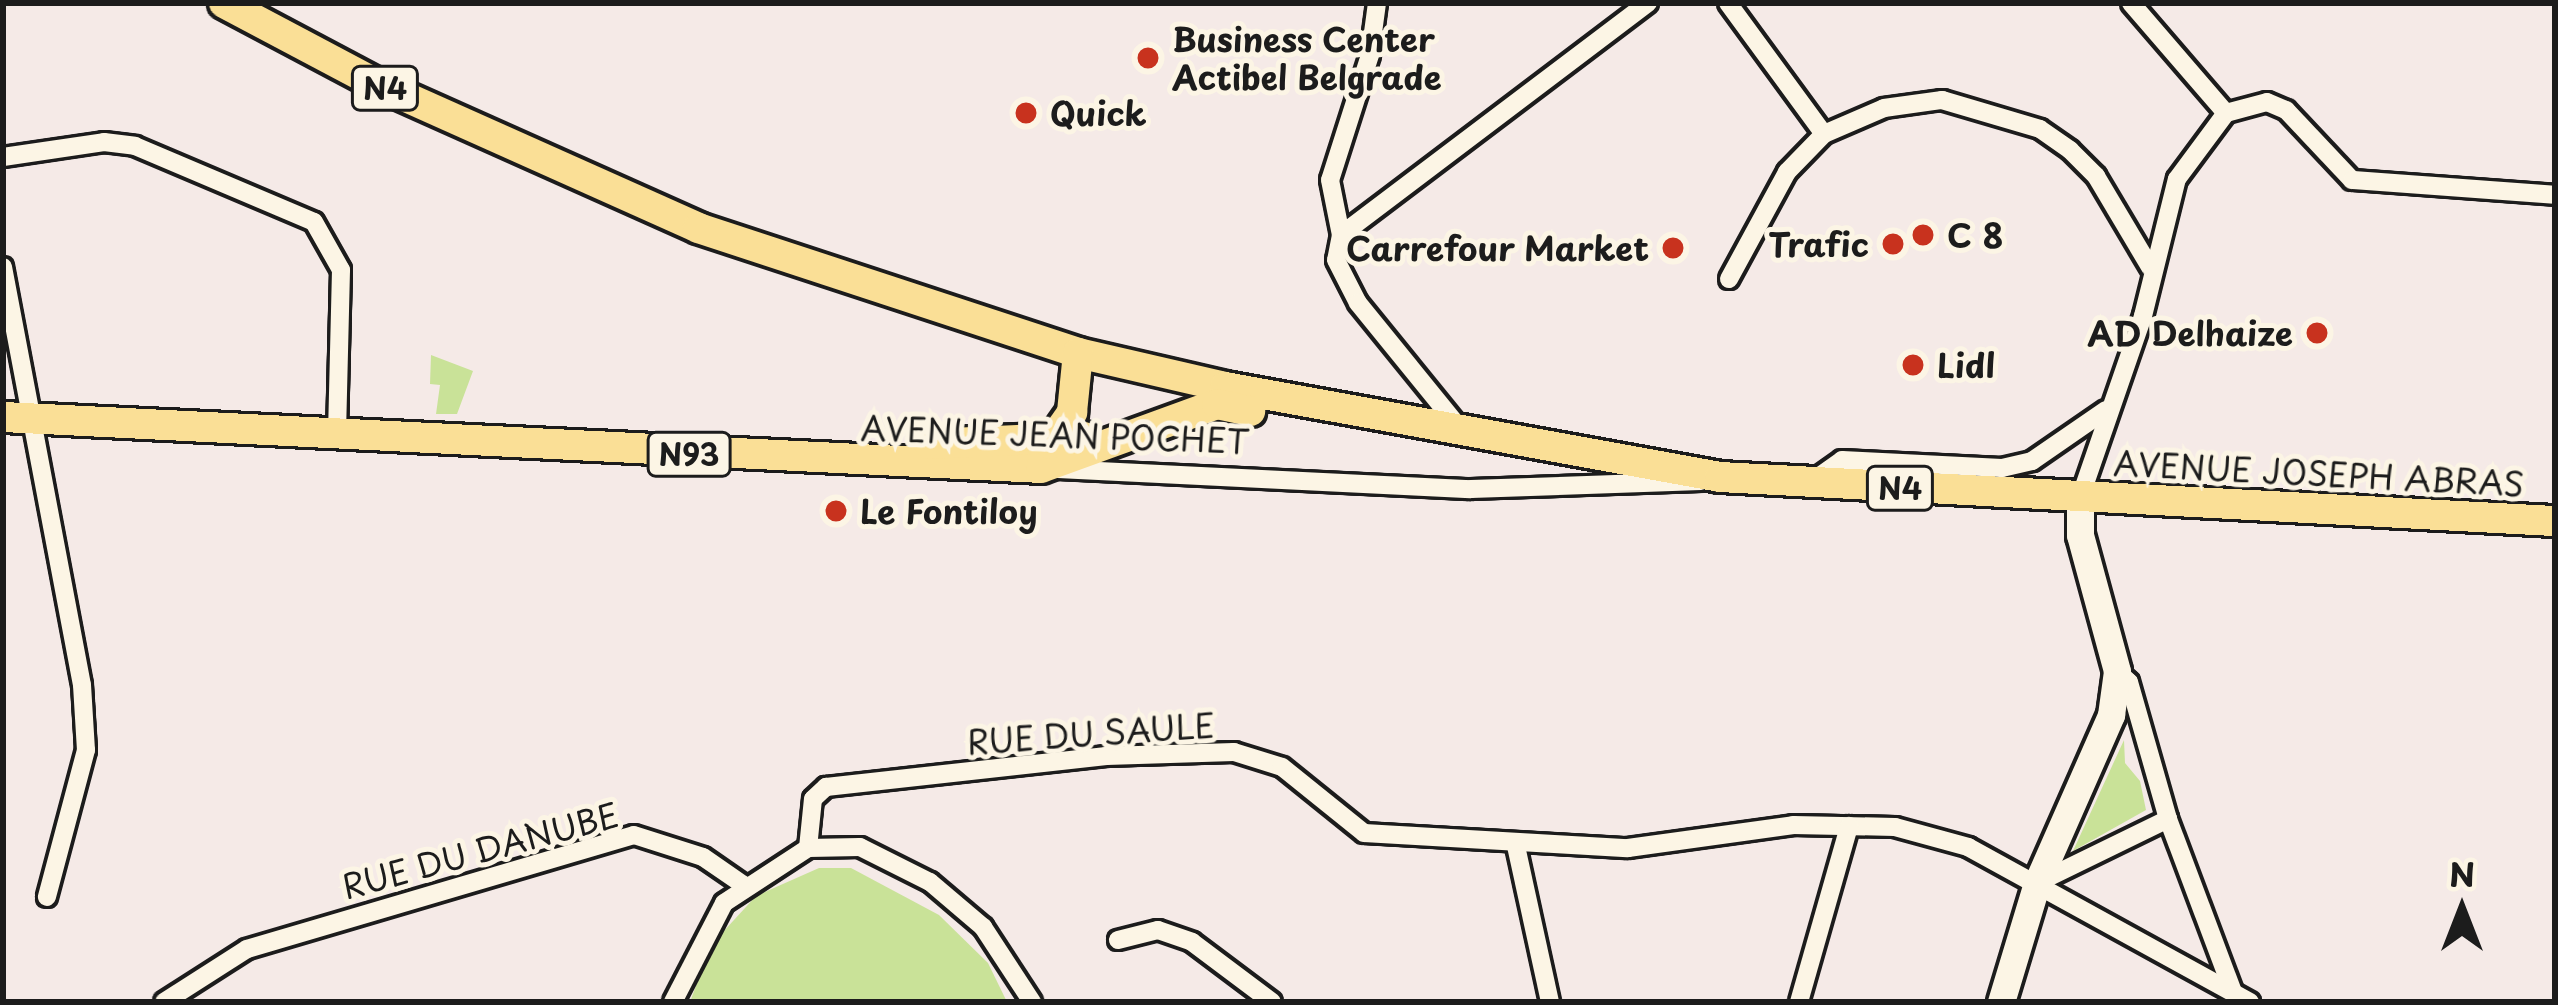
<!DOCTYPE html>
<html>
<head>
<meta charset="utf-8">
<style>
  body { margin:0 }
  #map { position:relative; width:2558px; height:1005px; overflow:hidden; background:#f5eae7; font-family:"Playpen Sans",sans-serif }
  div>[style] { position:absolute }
  .green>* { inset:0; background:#c9e298 }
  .roads { filter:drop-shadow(3px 0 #1c1c1c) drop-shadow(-3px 0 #1c1c1c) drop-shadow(0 3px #1c1c1c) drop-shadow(0 -3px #1c1c1c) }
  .street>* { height:18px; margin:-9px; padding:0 9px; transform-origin:9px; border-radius:9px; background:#fcf5e5 }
  .secondary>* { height:27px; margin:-13.5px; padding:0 13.5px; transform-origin:13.5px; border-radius:13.5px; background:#fcf5e5 }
  .primary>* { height:30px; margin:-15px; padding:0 15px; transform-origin:15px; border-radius:15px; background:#fadf96 }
  .dots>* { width:33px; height:33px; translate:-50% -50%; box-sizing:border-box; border:6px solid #fcf5e5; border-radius:50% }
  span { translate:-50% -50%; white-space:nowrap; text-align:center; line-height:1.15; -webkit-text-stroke:10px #fcf5e5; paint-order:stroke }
  .shield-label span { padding:3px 9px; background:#fcf5e5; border:3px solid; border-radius:9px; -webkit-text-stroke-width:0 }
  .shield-label { font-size:30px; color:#1c1c1c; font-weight:700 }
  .poi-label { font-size:33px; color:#1c1c1c; font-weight:700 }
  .left { translate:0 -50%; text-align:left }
  .right { translate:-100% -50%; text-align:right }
  .street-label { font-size:33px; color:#1c1c1c }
  .frame { position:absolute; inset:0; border:6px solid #1c1c1c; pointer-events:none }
  .north { position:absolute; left:2402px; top:849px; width:120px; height:120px; -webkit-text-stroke:9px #fcf5e5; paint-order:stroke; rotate:0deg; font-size:33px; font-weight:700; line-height:48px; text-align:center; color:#1c1c1c }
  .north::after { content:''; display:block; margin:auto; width:42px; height:54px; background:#1c1c1c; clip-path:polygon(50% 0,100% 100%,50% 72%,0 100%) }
</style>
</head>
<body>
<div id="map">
  <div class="green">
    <i style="clip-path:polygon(431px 355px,473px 371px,457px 414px,436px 414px,440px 385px,430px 384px)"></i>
    <i style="clip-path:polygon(2124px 740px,2125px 763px,2140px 781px,2146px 810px,2073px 851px)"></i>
    <i style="clip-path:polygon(819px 868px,851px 868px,939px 915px,988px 963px,1007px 1002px,690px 1002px,711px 945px,756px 896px)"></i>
  </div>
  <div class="roads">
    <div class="street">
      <i style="left:1377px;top:3px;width:52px;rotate:97.7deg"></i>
      <i style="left:1370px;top:55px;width:131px;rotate:107.7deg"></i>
      <i style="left:1330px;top:180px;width:56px;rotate:78.7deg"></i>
      <i style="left:1341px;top:235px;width:25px;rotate:101deg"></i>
      <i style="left:1336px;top:260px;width:48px;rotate:62.9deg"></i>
      <i style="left:1358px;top:303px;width:166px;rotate:50.9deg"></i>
      <i style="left:1728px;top:3px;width:162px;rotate:53.8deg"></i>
      <i style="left:2131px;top:3px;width:145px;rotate:49.2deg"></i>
      <i style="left:2226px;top:113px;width:42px;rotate:-15deg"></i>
      <i style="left:2267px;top:102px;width:21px;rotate:23deg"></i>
      <i style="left:2286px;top:110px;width:96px;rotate:46.7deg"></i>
      <i style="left:2352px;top:180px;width:204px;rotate:4.2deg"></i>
      <i style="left:3px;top:157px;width:102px;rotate:-8.4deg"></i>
      <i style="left:104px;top:142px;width:31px;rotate:7deg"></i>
      <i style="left:135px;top:146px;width:194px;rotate:23deg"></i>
      <i style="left:314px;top:222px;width:55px;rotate:60.6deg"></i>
      <i style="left:341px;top:270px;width:167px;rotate:91.4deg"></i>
      <i style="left:1341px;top:235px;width:385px;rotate:-37.1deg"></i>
      <i style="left:3px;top:267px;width:425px;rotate:79.3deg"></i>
      <i style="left:82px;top:685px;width:65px;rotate:86.5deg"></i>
      <i style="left:86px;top:750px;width:152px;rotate:104.9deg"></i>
      <i style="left:1729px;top:279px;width:122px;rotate:-61.5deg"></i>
      <i style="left:1787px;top:172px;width:53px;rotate:-45.8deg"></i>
      <i style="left:1824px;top:134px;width:65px;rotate:-23.4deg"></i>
      <i style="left:1884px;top:108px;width:59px;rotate:-7.9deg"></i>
      <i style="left:1942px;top:100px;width:102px;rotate:16.5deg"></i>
      <i style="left:2040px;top:129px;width:37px;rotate:35deg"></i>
      <i style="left:2070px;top:150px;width:37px;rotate:45deg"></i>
      <i style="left:2096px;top:176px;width:106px;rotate:59.3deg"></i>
      <i style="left:1058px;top:469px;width:413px;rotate:2.8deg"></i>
      <i style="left:1471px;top:489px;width:230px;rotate:-2deg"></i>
      <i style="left:1811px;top:482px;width:38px;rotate:-35deg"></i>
      <i style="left:1842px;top:460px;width:160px;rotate:2.9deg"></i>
      <i style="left:2002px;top:468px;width:31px;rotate:-13deg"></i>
      <i style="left:2032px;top:461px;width:90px;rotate:-34.6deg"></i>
      <i style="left:2080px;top:498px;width:193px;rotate:-70.9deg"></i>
      <i style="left:2143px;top:316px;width:141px;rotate:-76.1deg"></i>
      <i style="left:2177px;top:179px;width:82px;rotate:-53.4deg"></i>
      <i style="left:2117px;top:671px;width:16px;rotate:43deg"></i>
      <i style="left:2129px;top:682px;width:142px;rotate:74.1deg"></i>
      <i style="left:2168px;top:819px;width:185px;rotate:69.4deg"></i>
      <i style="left:1516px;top:846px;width:160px;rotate:77.7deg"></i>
      <i style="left:808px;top:848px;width:49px;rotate:-84.2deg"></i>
      <i style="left:813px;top:799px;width:18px;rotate:-43deg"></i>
      <i style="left:826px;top:787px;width:282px;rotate:-6.3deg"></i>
      <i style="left:1106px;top:756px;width:128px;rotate:-1.8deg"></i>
      <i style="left:1234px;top:752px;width:50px;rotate:17.4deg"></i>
      <i style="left:1282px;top:767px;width:105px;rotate:38.8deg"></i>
      <i style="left:1364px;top:833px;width:264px;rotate:3.3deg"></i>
      <i style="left:1628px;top:848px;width:167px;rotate:-7.9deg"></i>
      <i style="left:1793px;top:825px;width:102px;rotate:1.1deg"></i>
      <i style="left:1895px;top:827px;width:76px;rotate:15.3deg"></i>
      <i style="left:1968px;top:847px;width:322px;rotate:28.8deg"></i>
      <i style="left:2037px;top:883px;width:146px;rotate:-26deg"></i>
      <i style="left:1118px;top:940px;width:41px;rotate:-14deg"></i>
      <i style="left:1158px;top:930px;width:36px;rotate:19deg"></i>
      <i style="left:1192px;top:942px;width:100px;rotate:36.9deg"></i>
      <i style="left:164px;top:1002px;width:98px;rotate:-32.6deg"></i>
      <i style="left:247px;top:949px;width:403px;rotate:-16.4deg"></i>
      <i style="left:634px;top:835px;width:72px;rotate:17.7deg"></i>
      <i style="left:703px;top:857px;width:51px;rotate:34.6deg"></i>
      <i style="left:673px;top:1002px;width:111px;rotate:-62.7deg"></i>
      <i style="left:724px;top:903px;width:100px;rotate:-33.2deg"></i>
      <i style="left:808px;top:848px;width:52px;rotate:-1.1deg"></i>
      <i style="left:860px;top:847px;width:78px;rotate:26.6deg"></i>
      <i style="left:930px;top:882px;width:70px;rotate:40.3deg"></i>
      <i style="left:983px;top:927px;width:90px;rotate:56.8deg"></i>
      <i style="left:1799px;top:1002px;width:183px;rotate:-74.1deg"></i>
    </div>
    <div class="secondary">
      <i style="left:2001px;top:1002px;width:124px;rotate:-73.2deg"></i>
      <i style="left:2037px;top:883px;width:184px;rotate:-66.2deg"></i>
      <i style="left:2111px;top:715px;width:44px;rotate:-82.2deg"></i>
      <i style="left:2117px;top:671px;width:141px;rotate:-105.2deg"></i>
      <i style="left:2080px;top:535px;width:37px;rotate:-90deg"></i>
    </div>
    <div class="primary">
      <i style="left:224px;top:3px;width:175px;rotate:27.9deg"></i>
      <i style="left:379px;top:85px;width:350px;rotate:24.1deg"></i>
      <i style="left:698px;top:228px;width:400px;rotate:18.2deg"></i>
      <i style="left:1078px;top:353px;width:151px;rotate:13deg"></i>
      <i style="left:1225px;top:387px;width:503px;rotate:10.3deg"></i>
      <i style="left:1720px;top:477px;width:836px;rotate:3.02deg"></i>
      <i style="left:3px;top:417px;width:1039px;rotate:2.81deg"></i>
      <i style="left:1041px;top:468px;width:187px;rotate:-20deg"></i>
      <i style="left:1217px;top:404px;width:34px;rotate:12deg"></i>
      <i style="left:929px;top:444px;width:155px;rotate:-2.6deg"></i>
      <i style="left:1050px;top:444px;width:39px;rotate:-55deg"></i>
      <i style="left:1072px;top:412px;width:59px;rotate:-84.2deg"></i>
    </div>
  </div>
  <div class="dots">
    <i style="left:1148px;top:58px;background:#c8321e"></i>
    <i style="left:1026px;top:113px;background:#c8321e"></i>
    <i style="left:1923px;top:235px;background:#c8321e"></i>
    <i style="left:1893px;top:244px;background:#c8321e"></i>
    <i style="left:1673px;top:248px;background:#c8321e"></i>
    <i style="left:2317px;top:333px;background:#c8321e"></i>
    <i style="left:1913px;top:365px;background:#c8321e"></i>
    <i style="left:836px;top:511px;background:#c8321e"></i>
  </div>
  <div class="shield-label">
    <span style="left:385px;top:88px">N4</span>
    <span style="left:689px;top:454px">N93</span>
    <span style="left:1900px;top:488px">N4</span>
  </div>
  <div class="poi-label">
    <span class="left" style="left:1172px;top:58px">Business Center<br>Actibel Belgrade</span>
    <span class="left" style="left:1050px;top:113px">Quick</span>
    <span class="left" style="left:1947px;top:235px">C 8</span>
    <span class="right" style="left:1869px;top:244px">Trafic</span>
    <span class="right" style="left:1649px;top:248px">Carrefour Market</span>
    <span class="right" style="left:2293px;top:333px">AD Delhaize</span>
    <span class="left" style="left:1937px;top:365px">Lidl</span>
    <span class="left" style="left:860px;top:511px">Le Fontiloy</span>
  </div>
  <div class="street-label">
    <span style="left:1055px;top:434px;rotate:2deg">AVENUE JEAN POCHET</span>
    <span style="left:2319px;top:473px;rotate:3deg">AVENUE JOSEPH ABRAS</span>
    <span style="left:1091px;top:733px;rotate:-4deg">RUE DU SAULE</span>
    <span style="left:480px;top:850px;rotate:-15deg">RUE DU DANUBE</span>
  </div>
  <div class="frame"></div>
  <div class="north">N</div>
</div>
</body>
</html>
